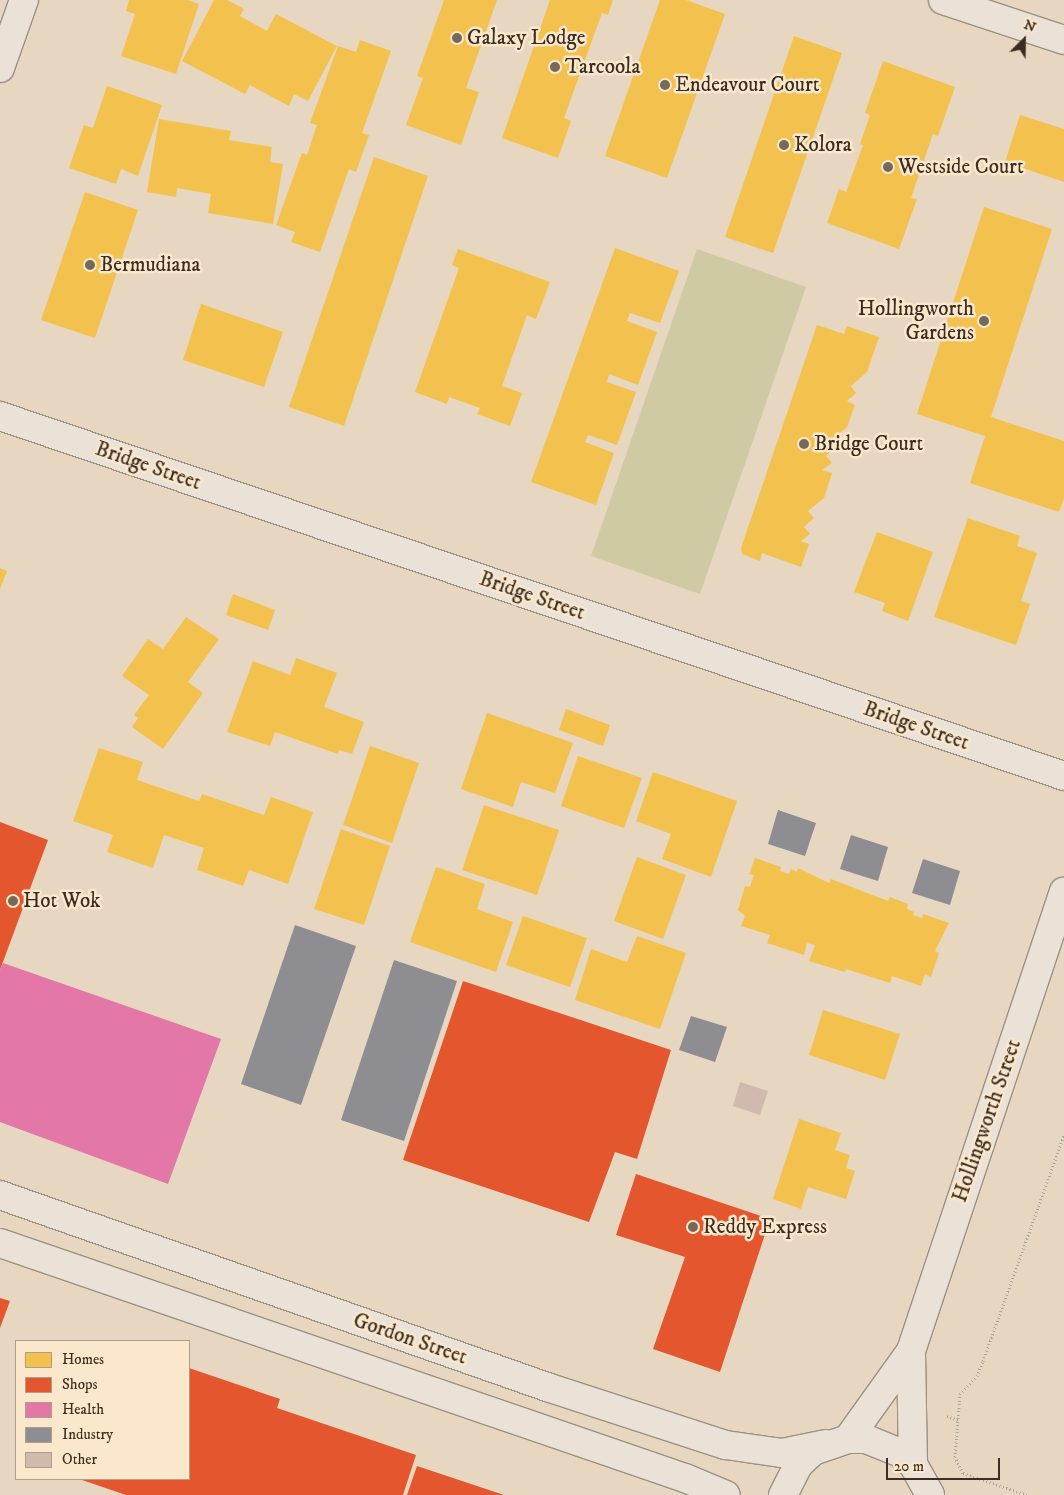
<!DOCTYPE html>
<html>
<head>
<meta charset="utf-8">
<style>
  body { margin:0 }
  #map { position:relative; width:1064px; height:1495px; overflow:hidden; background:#e7d7c1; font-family:"IM FELL DW Pica",serif }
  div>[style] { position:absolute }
  .green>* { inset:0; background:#cfcaa4 }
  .homes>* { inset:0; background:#f2c14e }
  .shops>* { inset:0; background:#e4572e }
  .health>* { inset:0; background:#e377a8 }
  .industry>* { inset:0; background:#8d8d92 }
  .building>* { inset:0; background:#d0baad }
  .path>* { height:3px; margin-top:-1.5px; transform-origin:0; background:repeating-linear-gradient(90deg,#aca49b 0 1px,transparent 0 3.5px) }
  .roads { filter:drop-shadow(1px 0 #9c9183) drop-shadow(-1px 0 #9c9183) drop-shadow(0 1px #9c9183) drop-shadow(0 -1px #9c9183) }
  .minor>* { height:28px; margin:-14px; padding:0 14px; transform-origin:14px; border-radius:14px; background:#eae2d7 }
  .secondary>* { height:28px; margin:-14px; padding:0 14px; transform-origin:14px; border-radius:14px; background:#eae2d7 }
  .dots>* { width:14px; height:14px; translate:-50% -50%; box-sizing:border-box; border:2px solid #fae7cc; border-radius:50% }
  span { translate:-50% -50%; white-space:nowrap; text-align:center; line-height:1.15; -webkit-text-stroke:5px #fae7cc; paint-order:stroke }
  .poi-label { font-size:21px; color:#3b2e20 }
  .left { translate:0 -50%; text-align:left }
  .right { translate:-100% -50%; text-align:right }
  .street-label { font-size:21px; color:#3b2e20 }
  .legend { position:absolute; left:15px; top:1340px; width:175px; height:140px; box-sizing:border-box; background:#fae7cc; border:1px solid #ae9d87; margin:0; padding:6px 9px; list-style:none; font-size:15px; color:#3b2e20 }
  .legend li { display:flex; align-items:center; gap:10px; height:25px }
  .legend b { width:25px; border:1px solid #ae9d87 }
  .north { position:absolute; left:999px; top:15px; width:50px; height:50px; -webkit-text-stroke:4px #fae7cc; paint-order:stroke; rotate:23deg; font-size:14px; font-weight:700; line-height:20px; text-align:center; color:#3b2e20 }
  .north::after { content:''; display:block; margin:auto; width:18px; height:22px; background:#3b2e20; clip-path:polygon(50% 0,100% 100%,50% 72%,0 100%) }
  .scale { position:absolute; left:886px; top:1458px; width:114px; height:22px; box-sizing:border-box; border:2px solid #3b2e20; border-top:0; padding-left:6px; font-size:15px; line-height:18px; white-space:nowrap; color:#3b2e20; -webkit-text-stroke:4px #fae7cc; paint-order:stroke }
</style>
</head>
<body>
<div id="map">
  <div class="green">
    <i style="clip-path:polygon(697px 249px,806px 287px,700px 594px,591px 556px)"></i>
  </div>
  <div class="homes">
    <i style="clip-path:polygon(129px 0,188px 0,199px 4px,176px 74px,121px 56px,135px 14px,126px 11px)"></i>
    <i style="clip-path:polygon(214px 0,227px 0,244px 9px,240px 16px,267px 31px,276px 14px,337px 46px,308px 101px,294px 94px,289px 106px,250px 85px,245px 94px,182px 61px)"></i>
    <i style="clip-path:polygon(444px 0,497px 0,466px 88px,479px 92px,461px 145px,406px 125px,423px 78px,417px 76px)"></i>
    <i style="clip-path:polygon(550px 0,613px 0,608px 15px,602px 13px,564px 118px,571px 121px,558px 158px,502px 138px)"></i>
    <i style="clip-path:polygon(660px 0,686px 0,725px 14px,667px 178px,605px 156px)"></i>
    <i style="clip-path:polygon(794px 36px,842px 53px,773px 253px,725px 237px)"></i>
    <i style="clip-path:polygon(360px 40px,391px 51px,362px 133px,369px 135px,356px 172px,349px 169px,320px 252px,291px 242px,295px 232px,276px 225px,302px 153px,307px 155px,317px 125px,310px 123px,338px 46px,356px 52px)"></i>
    <i style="clip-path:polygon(883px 61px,955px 87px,938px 136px,933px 134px,911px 198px,917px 199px,899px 249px,827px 223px,839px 189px,846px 192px,863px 145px,860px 144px,870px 115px,865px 113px)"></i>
    <i style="clip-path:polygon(107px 86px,162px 105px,138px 176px,121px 169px,116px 184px,69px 168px,84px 125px,93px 128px)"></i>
    <i style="clip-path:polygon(1020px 115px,1064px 129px,1064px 182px,1005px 162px)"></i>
    <i style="clip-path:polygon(159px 119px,231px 131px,229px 140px,272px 147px,270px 162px,283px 164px,273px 224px,208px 213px,211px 194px,177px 188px,176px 197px,147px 192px)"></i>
    <i style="clip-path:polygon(374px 157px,428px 176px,344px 426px,289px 407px)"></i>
    <i style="clip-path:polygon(85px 192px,138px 210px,95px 338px,41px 320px)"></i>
    <i style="clip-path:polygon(984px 207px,1052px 229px,991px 417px,1064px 441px,1064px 498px,1059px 512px,970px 483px,985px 436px,917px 414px)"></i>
    <i style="clip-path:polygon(615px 248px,679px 271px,660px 323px,630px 313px,627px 321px,657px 332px,638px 385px,609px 374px,607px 382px,636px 392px,617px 445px,588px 435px,585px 442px,614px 453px,596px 505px,531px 482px)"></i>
    <i style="clip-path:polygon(458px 249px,550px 282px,536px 319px,527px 315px,502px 386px,522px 393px,510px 426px,477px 414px,480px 408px,449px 397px,447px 404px,415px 392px,459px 268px,452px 265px)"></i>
    <i style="clip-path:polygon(201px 304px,283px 332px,264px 387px,183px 360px)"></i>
    <i style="clip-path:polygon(817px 325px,844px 334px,847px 326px,879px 337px,867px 372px,851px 386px,856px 393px,847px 401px,855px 405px,847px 427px,830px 441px,835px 448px,826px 456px,832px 463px,822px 470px,832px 473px,824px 498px,808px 511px,814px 518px,804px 527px,810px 534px,801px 541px,809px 544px,801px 567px,762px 553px,760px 561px,742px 554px,741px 548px)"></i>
    <i style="clip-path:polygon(968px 518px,1020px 536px,1017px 546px,1037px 553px,1021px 601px,1030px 604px,1016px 645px,934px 617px)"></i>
    <i style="clip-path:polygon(877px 532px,933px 552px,908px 621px,882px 611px,885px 603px,854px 592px)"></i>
    <i style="clip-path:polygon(0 568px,7px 571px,0 589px)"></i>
    <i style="clip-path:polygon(233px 594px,275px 610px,268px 630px,226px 615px)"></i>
    <i style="clip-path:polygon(186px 617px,219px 639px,188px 682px,203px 693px,163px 749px,132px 727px,138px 718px,134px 715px,149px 695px,122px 676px,148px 639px,163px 649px)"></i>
    <i style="clip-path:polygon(296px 658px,337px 673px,324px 707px,364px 722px,352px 754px,339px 750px,338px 754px,275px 732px,270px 746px,227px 732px,253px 661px,290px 675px)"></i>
    <i style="clip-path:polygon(566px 709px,610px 725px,603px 746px,559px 730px)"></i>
    <i style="clip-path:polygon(487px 713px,573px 743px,555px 793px,521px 782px,513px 807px,461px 789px)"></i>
    <i style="clip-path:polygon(370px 746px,419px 763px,392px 843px,343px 825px)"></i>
    <i style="clip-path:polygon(99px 748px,143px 762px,137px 780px,199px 801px,202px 794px,264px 815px,271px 797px,313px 812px,288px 884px,249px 870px,243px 886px,197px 870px,204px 848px,164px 835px,153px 868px,107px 852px,113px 835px,73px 821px)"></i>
    <i style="clip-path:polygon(578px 756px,642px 778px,624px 828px,561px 806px)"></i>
    <i style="clip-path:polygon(653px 772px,737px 801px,711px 877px,662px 859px,671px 834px,636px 821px)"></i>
    <i style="clip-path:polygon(484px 805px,559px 830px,537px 895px,462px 870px)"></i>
    <i style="clip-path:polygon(341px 829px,390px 846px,364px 925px,314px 909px)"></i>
    <i style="clip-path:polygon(637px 857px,686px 875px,663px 939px,614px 921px)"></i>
    <i style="clip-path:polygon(755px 858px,781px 867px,780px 871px,789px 874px,791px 869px,797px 872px,798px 868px,829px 883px,831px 879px,888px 901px,890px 897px,908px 904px,907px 909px,914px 912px,913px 915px,922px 918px,923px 914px,949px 923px,935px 951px,939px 953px,931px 977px,925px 974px,921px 986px,892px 976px,890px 983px,846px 969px,845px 972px,809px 961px,815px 945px,807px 943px,804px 955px,767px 943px,770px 935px,741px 926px,745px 916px,738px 910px,745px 886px,750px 887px,754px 875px,749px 874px)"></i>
    <i style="clip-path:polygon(436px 867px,485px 884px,477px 909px,513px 922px,496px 972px,410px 942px)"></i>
    <i style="clip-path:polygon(523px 916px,587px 938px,570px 987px,506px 965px)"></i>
    <i style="clip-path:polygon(637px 936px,686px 953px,660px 1029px,575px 1000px,591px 949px,627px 962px)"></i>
    <i style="clip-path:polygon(823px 1010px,900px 1034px,885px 1080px,809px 1055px)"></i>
    <i style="clip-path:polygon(799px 1119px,841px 1133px,835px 1150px,850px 1155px,846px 1168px,855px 1171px,846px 1199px,808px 1187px,801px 1209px,773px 1199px)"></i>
  </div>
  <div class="shops">
    <i style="clip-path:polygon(0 822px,48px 840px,0 970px)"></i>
    <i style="clip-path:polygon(463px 981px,671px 1050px,637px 1159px,615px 1152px,589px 1222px,403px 1160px)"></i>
    <i style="clip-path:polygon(636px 1174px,770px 1219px,720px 1372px,653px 1349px,685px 1257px,616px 1235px)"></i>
    <i style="clip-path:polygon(0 1298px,10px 1301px,0 1328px)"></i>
    <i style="clip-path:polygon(189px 1368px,280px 1399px,277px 1408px,416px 1455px,403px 1495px,126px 1495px,79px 1479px,189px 1479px)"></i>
    <i style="clip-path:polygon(417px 1466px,504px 1495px,407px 1495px)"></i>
  </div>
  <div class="health">
    <i style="clip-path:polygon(3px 963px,221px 1039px,168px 1184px,0 1122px,0 970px)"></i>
  </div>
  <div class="industry">
    <i style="clip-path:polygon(778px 810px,816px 823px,805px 856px,768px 844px)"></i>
    <i style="clip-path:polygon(851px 835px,888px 847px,878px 881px,840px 869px)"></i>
    <i style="clip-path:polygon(923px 859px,960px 871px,950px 905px,912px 893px)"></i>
    <i style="clip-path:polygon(295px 925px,356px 946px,301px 1105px,241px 1084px)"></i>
    <i style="clip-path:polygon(394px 960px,457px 981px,404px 1141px,341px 1120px)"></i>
    <i style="clip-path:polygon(691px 1016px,727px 1027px,715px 1062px,679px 1050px)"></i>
  </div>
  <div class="building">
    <i style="clip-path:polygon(740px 1082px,768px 1091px,760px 1115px,733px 1106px)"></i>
  </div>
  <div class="path">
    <i style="left:947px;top:1416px;width:12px;rotate:20deg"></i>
    <i style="left:1027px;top:1495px;width:68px;rotate:-161deg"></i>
    <i style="left:963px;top:1473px;width:18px;rotate:-117deg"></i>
    <i style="left:955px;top:1457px;width:63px;rotate:-85.5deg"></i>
    <i style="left:960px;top:1394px;width:25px;rotate:-47deg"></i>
    <i style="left:977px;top:1376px;width:16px;rotate:-68deg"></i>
    <i style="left:983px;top:1361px;width:240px;rotate:-70.3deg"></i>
  </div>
  <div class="roads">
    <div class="minor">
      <i style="left:943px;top:0;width:127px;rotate:18.3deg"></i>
      <i style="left:0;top:68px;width:72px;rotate:-70.6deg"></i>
      <i style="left:0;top:416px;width:1123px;rotate:18.69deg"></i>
      <i style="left:911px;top:1351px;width:113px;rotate:89deg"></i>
      <i style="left:848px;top:1439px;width:108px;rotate:-54.4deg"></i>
      <i style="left:911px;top:1351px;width:484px;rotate:-71.6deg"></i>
    </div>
    <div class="secondary">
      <i style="left:0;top:1195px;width:580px;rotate:19.34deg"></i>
      <i style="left:547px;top:1387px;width:188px;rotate:18deg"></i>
      <i style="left:726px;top:1445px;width:57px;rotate:8.1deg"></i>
      <i style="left:782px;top:1453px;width:45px;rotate:-11.6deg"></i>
      <i style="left:0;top:1243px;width:724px;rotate:18.94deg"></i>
      <i style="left:685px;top:1478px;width:44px;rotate:22.5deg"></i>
      <i style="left:783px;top:1495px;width:34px;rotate:-63deg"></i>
      <i style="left:798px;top:1465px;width:21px;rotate:-43deg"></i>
      <i style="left:813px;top:1451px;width:37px;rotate:-19deg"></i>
      <i style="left:848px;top:1439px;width:18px"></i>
      <i style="left:866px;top:1439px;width:35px;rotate:22deg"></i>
      <i style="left:899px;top:1452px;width:18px;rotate:41deg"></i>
      <i style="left:913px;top:1464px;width:35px;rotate:61deg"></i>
    </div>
  </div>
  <div class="dots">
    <i style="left:457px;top:38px;background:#776958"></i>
    <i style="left:555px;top:67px;background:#776958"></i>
    <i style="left:665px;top:85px;background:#776958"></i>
    <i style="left:784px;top:145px;background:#776958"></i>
    <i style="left:888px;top:167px;background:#776958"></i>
    <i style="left:90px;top:265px;background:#776958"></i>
    <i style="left:984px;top:321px;background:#776958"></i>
    <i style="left:804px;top:444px;background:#776958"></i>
    <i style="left:13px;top:901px;background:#776958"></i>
    <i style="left:693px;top:1227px;background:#776958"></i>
  </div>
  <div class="poi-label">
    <span class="left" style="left:467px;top:38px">Galaxy Lodge</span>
    <span class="left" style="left:565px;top:67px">Tarcoola</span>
    <span class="left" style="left:675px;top:85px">Endeavour Court</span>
    <span class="left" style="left:794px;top:145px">Kolora</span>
    <span class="left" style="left:898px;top:167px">Westside Court</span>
    <span class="left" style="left:100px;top:265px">Bermudiana</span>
    <span class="right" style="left:974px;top:321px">Hollingworth<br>Gardens</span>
    <span class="left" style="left:814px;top:444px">Bridge Court</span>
    <span class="left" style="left:23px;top:901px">Hot Wok</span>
    <span class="left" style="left:703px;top:1227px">Reddy Express</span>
  </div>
  <div class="street-label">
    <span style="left:148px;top:466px;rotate:19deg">Bridge Street</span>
    <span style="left:532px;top:596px;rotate:19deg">Bridge Street</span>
    <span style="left:916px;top:726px;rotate:19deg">Bridge Street</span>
    <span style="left:987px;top:1121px;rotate:-71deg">Hollingworth Street</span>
    <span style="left:410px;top:1339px;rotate:19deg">Gordon Street</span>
  </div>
  <ul class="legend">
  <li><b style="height:14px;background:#f2c14e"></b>Homes</li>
  <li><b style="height:14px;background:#e4572e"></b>Shops</li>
  <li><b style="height:14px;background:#e377a8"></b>Health</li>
  <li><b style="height:14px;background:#8d8d92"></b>Industry</li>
  <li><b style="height:14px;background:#d0baad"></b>Other</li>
  </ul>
  <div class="north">N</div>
  <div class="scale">20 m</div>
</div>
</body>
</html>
